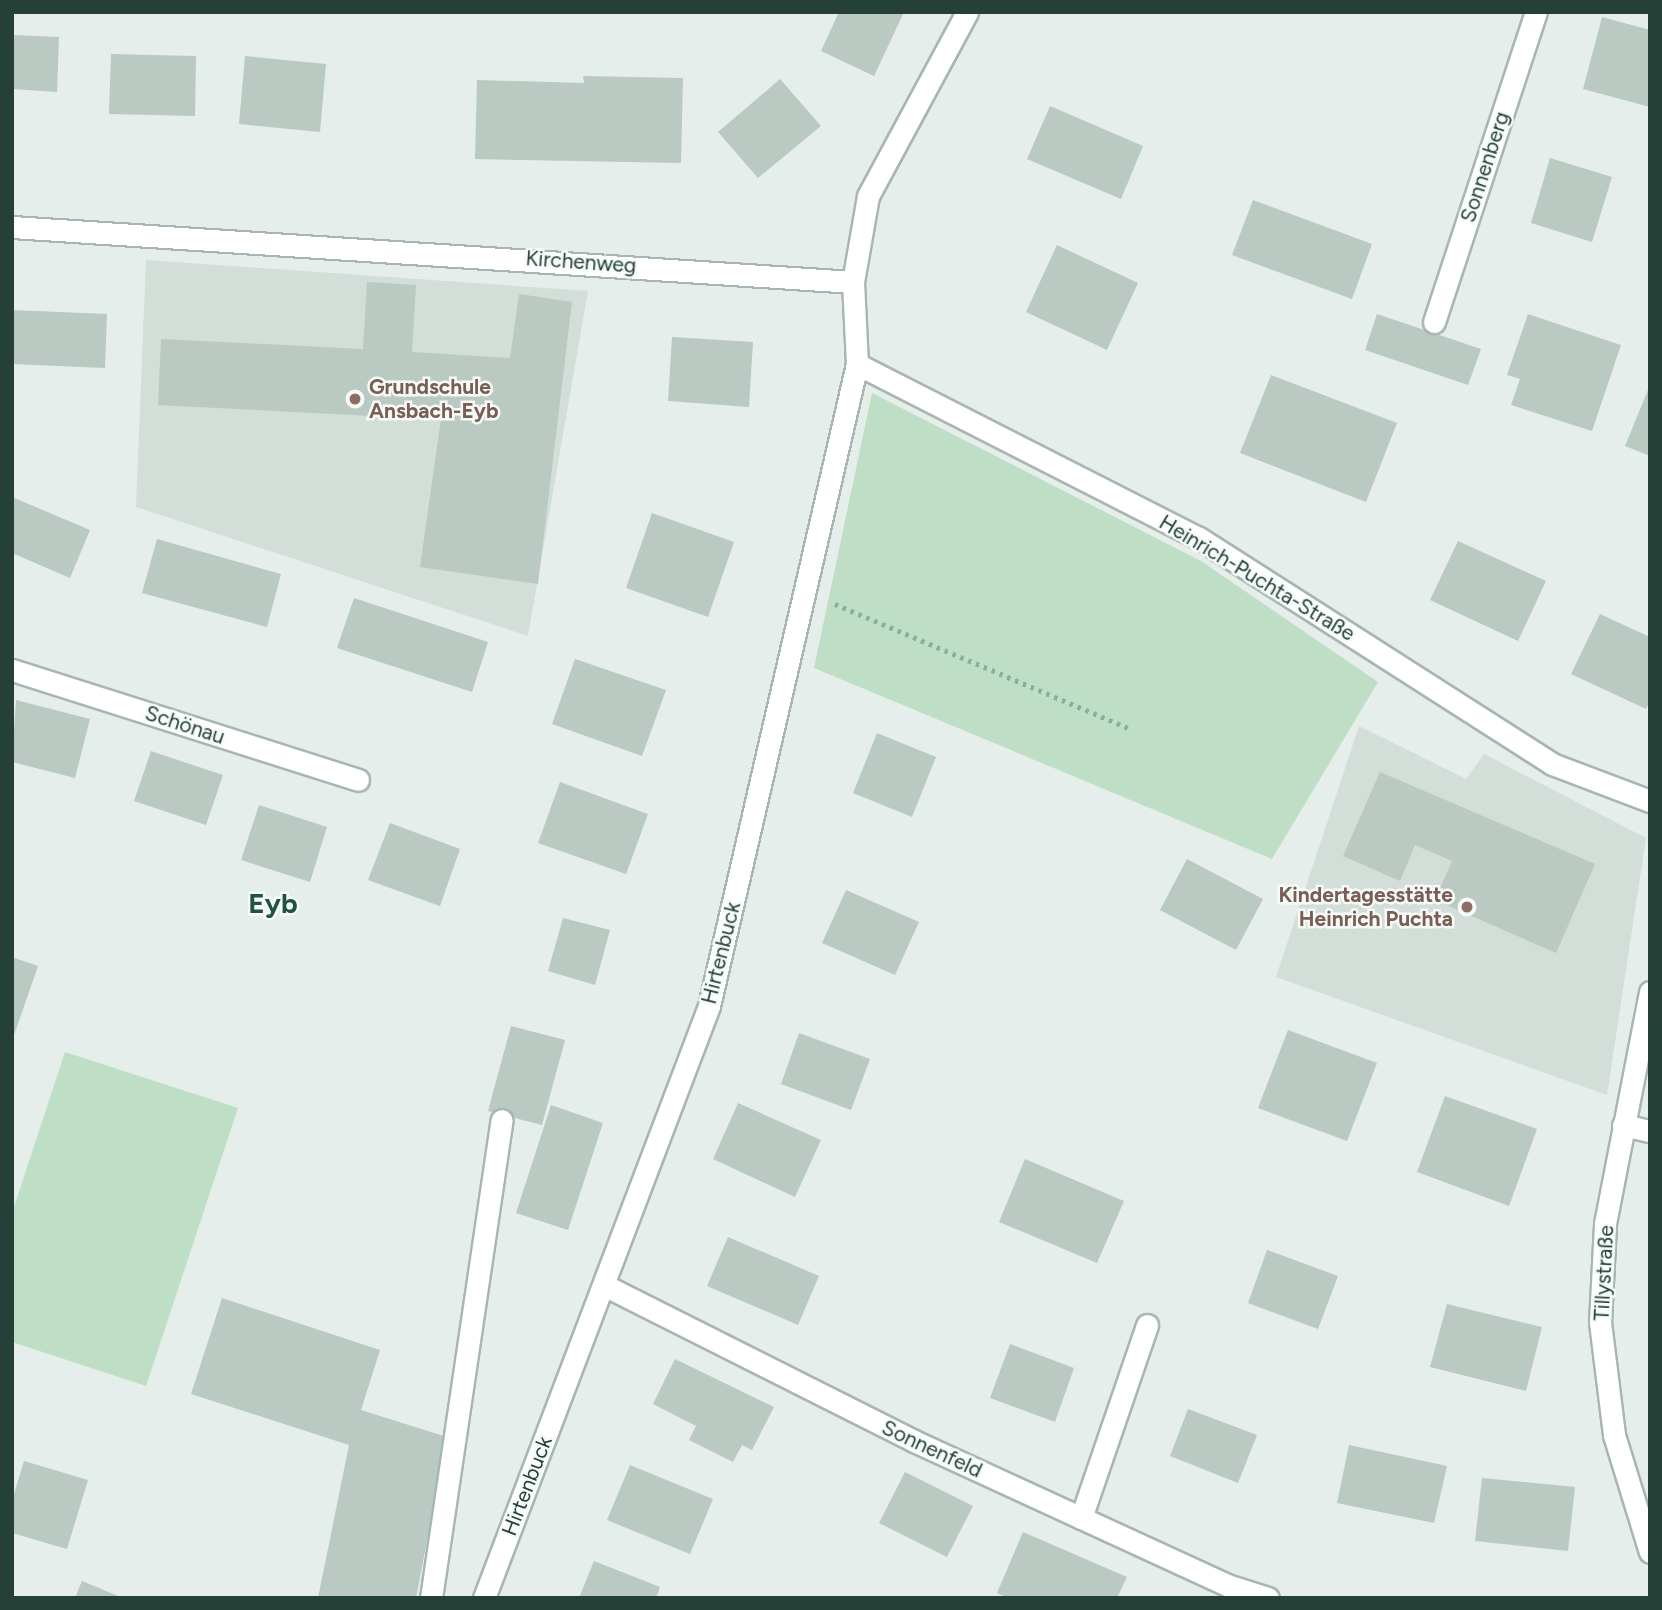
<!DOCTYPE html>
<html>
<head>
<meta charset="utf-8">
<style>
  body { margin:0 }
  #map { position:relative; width:1662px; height:1610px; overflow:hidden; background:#e5eeea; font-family:Figtree,sans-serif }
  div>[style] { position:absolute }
  .built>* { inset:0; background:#d3ded8 }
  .green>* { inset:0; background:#bedfc5 }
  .building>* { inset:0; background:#bac9c2 }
  .path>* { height:4.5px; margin-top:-2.25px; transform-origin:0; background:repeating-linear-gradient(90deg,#86b1a1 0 3.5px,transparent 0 8.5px) }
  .roads { filter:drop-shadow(2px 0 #a7b6b1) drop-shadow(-2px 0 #a7b6b1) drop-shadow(0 2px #a7b6b1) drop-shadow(0 -2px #a7b6b1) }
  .minor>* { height:21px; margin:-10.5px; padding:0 10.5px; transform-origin:10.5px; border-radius:10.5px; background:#fff }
  .dots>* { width:19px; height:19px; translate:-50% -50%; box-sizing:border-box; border:4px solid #f6faf8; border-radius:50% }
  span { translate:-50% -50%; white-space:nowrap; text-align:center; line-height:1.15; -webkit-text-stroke:5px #f6faf8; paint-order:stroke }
  .street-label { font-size:21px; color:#244037 }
  .education-label { font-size:21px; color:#785e54; font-weight:700 }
  .left { translate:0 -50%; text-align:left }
  .right { translate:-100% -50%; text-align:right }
  .district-label { font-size:28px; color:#205343; font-weight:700 }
  .frame { position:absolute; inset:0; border:14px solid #244037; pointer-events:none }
</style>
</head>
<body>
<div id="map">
  <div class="built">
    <i style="clip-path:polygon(146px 260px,588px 291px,528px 636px,136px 507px)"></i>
    <i style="clip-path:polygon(1359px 726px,1466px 779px,1484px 754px,1646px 838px,1607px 1095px,1276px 977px)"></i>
  </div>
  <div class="green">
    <i style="clip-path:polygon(872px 393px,1201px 561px,1378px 682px,1272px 859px,814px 668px)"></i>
    <i style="clip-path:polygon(65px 1052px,238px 1108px,146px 1386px,12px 1342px,12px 1213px)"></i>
  </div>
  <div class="building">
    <i style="clip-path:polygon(839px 12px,904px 12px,874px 76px,821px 51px)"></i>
    <i style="clip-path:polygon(1602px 17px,1650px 30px,1650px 107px,1583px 89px)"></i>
    <i style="clip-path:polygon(12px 35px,59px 37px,57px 92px,12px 89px)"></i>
    <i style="clip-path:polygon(111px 54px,196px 56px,195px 116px,109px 114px)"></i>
    <i style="clip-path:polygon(245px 56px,326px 64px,320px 132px,239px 124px)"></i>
    <i style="clip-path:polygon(583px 76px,683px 78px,681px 163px,475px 159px,477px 80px,584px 83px)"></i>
    <i style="clip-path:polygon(780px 79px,821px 126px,758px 178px,718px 132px)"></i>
    <i style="clip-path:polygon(1050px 106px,1143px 146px,1121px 199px,1027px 159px)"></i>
    <i style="clip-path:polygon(1550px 158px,1612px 177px,1592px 242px,1531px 223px)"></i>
    <i style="clip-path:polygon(1253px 200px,1372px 244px,1352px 299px,1232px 255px)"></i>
    <i style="clip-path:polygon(1057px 245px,1138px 283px,1107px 350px,1026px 312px)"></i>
    <i style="clip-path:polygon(367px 282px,416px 285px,412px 352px,510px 358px,519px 294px,572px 302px,538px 584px,420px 567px,442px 412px,432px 411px,432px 419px,158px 405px,161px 339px,363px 349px)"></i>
    <i style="clip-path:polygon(12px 310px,107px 314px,105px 368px,12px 364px)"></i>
    <i style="clip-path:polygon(1377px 314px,1481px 349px,1468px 385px,1365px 350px)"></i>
    <i style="clip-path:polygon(1528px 314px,1621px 345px,1592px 431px,1511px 405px,1520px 379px,1507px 375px)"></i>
    <i style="clip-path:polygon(672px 337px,753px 342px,749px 407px,668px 401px)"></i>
    <i style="clip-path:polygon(1271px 375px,1397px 423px,1366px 502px,1240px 453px)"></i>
    <i style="clip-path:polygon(1650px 385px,1650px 456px,1625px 446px)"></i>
    <i style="clip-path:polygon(12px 497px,90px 530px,70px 578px,12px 553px)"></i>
    <i style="clip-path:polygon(652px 513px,734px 542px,708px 617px,626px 588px)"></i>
    <i style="clip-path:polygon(157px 539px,281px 574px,267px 627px,142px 593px)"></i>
    <i style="clip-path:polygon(1458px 541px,1546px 581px,1518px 641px,1430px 600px)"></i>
    <i style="clip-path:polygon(354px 598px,488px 642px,472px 692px,337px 648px)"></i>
    <i style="clip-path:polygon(1600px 614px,1650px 637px,1650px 701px,1646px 709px,1571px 674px)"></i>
    <i style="clip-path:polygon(575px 659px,666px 690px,642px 756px,552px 724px)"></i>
    <i style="clip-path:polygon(16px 700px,90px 719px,75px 778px,12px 762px)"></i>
    <i style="clip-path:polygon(877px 733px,936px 757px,912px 817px,853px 793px)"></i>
    <i style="clip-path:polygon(151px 751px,223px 775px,206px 825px,134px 801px)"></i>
    <i style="clip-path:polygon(1380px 772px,1595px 864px,1556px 953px,1435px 900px,1452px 861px,1415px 845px,1400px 881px,1343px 856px)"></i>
    <i style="clip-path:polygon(560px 782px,648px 814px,626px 874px,538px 843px)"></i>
    <i style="clip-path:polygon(259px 805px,327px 827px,310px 882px,241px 860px)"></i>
    <i style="clip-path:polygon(390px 823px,460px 849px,440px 906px,368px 880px)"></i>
    <i style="clip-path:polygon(1187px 859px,1263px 899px,1236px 950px,1160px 910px)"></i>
    <i style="clip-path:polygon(846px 890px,919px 922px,895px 975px,822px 943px)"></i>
    <i style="clip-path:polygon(563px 918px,610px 930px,595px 985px,548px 971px)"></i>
    <i style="clip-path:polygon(12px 957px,38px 966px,13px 1038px,12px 1038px)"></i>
    <i style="clip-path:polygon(511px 1026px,565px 1040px,542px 1125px,488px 1111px)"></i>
    <i style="clip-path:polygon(1288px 1030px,1377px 1063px,1347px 1141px,1258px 1108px)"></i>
    <i style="clip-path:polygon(799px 1033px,870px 1059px,851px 1110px,781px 1084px)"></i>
    <i style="clip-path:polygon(1445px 1096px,1537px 1129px,1509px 1206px,1417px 1172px)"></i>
    <i style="clip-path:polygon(738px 1103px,821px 1140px,795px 1197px,713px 1159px)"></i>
    <i style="clip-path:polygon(551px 1105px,603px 1123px,568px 1230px,516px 1213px)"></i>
    <i style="clip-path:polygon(1025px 1159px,1124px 1201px,1097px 1263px,999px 1222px)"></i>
    <i style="clip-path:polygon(728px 1237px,819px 1276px,798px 1325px,707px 1286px)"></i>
    <i style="clip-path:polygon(1267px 1250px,1338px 1276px,1318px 1329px,1248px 1303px)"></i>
    <i style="clip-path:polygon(222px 1298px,380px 1350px,361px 1410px,447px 1437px,416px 1598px,318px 1598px,349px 1445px,191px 1394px)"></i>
    <i style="clip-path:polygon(1447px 1304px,1542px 1327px,1526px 1391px,1430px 1367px)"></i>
    <i style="clip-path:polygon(1010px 1344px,1074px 1368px,1055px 1422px,990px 1398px)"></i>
    <i style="clip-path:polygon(675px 1359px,774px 1407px,752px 1450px,742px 1445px,733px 1462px,689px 1440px,696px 1426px,653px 1404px)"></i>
    <i style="clip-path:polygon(1188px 1409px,1257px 1435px,1238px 1483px,1170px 1456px)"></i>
    <i style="clip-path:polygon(1349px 1445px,1447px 1466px,1434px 1523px,1337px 1503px)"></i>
    <i style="clip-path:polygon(24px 1461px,88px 1480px,67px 1549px,12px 1533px,12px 1501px)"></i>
    <i style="clip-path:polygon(630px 1465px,713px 1499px,690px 1554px,607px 1520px)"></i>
    <i style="clip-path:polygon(905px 1472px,973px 1506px,947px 1557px,879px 1523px)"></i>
    <i style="clip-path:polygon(1482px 1478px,1575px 1487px,1568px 1551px,1475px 1541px)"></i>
    <i style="clip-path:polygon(1023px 1532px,1127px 1577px,1117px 1598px,1008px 1598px,997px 1593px)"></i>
    <i style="clip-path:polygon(594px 1561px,660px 1587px,656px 1598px,579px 1598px)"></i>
    <i style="clip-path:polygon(82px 1581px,123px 1598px,75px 1598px)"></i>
  </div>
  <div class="path">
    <i style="left:835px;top:604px;width:318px;rotate:22.9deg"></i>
  </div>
  <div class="roads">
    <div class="minor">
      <i style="left:12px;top:227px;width:843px;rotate:3.74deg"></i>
      <i style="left:1434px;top:322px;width:326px;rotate:-71.8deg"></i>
      <i style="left:857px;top:364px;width:384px;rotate:27deg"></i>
      <i style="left:1199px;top:538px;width:419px;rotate:32.6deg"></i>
      <i style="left:1552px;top:764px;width:105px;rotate:20.7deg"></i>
      <i style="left:12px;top:670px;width:363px;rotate:17.6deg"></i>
      <i style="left:1650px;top:992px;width:236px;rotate:101deg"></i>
      <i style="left:1605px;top:1224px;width:98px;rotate:92.9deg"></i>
      <i style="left:1600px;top:1322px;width:114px;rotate:82.9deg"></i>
      <i style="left:1614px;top:1435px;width:122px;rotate:72.9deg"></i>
      <i style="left:1623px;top:1125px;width:28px;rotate:13deg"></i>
      <i style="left:604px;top:1285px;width:347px;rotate:26.7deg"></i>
      <i style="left:914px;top:1441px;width:345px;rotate:24.7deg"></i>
      <i style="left:1227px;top:1585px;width:43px;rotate:17.6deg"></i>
      <i style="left:1081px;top:1518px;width:204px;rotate:-71.1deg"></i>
      <i style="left:431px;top:1598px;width:483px;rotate:-81.6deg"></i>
      <i style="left:484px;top:1598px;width:633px;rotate:-69.19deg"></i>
      <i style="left:709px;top:1006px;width:659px;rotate:-77.02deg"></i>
      <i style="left:857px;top:364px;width:82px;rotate:-92.8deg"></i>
      <i style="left:853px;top:282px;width:87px;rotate:-80.1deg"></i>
      <i style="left:868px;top:196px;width:209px;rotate:-61.7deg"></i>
    </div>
  </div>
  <div class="dots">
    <i style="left:355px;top:399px;background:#8d6e63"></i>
    <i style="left:1467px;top:907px;background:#8d6e63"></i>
  </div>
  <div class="street-label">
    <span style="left:1485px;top:167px;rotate:-72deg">Sonnenberg</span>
    <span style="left:581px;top:262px;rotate:4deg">Kirchenweg</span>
    <span style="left:1257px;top:578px;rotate:31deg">Heinrich-Puchta-Straße</span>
    <span style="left:185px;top:725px;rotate:18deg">Schönau</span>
    <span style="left:721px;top:953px;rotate:-76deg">Hirtenbuck</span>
    <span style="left:1604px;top:1273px;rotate:-87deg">Tillystraße</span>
    <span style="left:932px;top:1449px;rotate:25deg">Sonnenfeld</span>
    <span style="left:527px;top:1486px;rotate:-69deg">Hirtenbuck</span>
  </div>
  <div class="education-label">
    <span class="left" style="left:369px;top:399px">Grundschule<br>Ansbach-Eyb</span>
    <span class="right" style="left:1453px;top:907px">Kindertagesstätte<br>Heinrich Puchta</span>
  </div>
  <div class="district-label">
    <span style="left:273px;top:903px">Eyb</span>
  </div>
  <div class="frame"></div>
</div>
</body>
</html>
